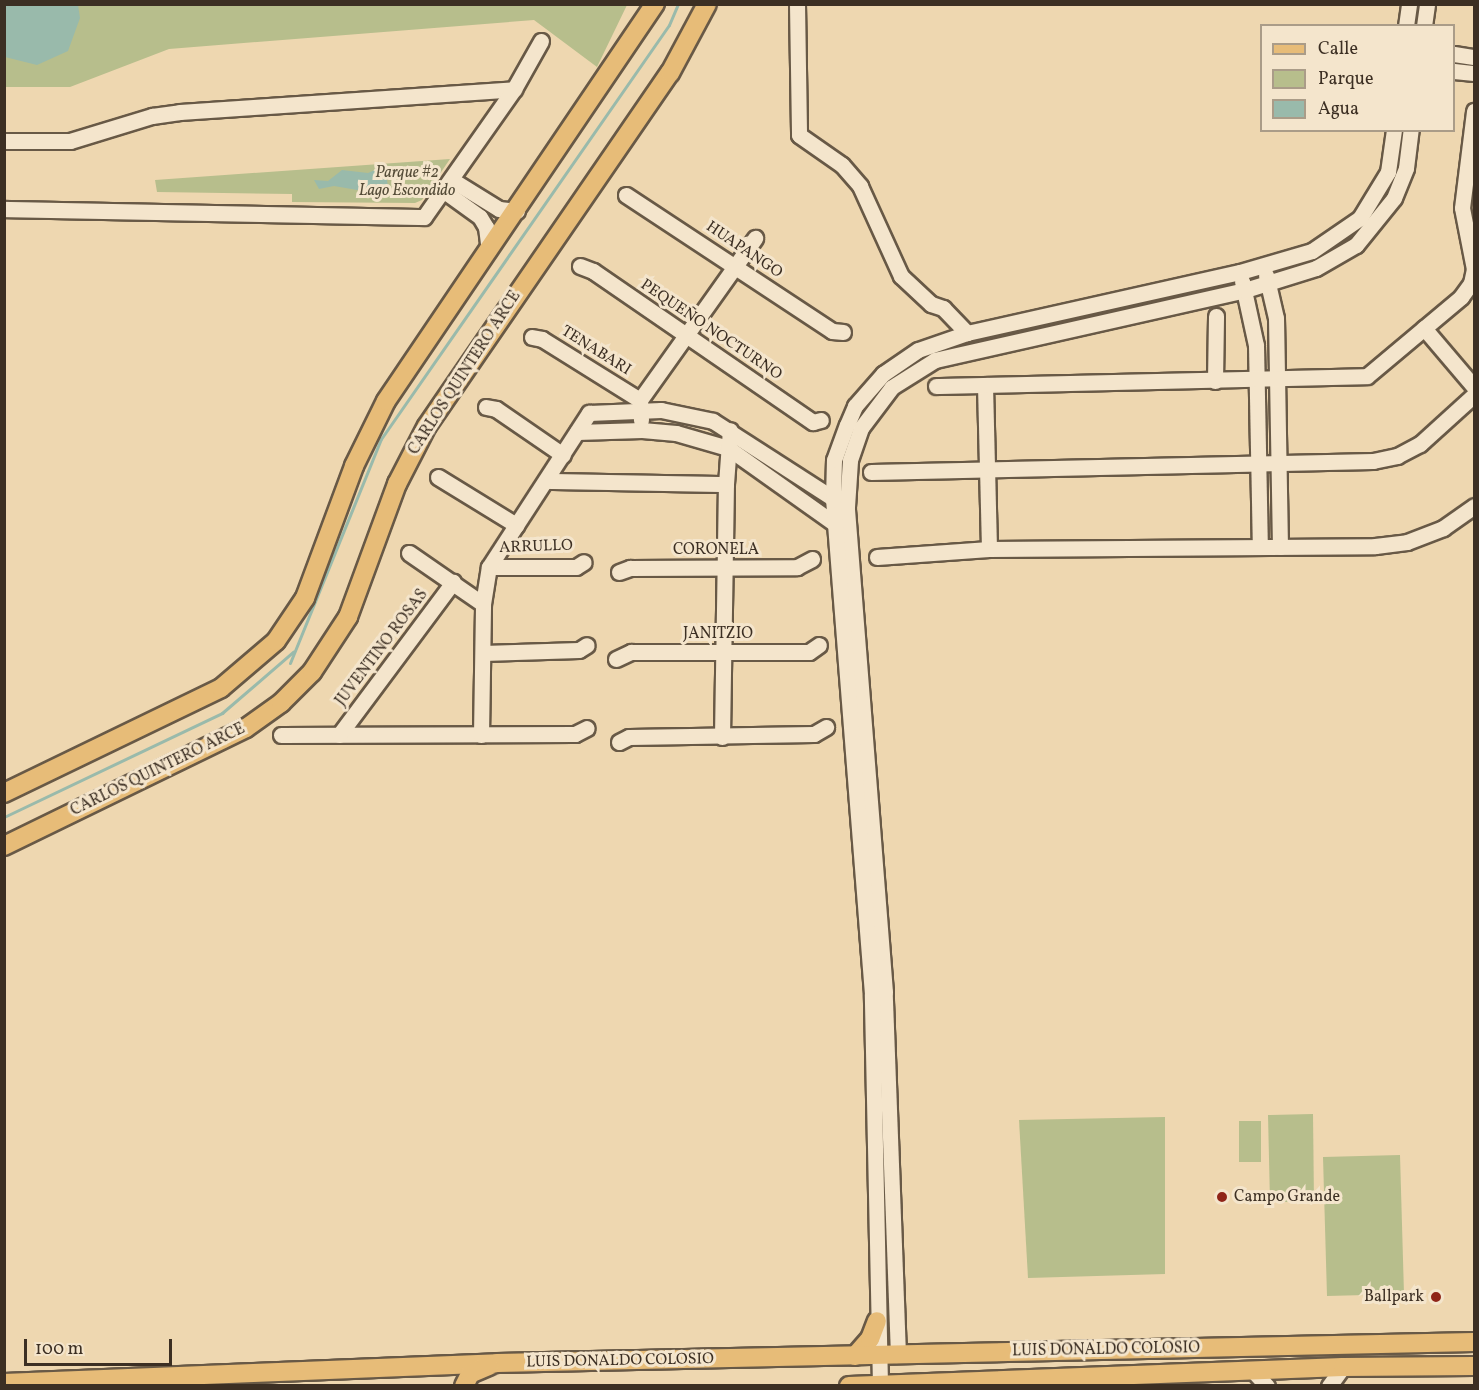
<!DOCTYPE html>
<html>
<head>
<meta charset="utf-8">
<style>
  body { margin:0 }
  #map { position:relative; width:1479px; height:1390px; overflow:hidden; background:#eed7b0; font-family:Vollkorn,serif }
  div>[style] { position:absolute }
  .green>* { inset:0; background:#b7be8c }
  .water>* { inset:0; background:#99baab }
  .stream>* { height:3px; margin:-1.5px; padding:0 1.5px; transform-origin:1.5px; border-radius:1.5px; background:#99baab }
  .roads { filter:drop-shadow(2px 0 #685946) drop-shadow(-2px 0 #685946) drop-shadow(0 2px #685946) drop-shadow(0 -2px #685946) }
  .minor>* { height:15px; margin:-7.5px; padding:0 7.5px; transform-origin:7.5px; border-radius:7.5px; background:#f4e5cc }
  .major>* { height:18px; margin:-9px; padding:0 9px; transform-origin:9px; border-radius:9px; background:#e7bc78 }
  .dots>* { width:16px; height:16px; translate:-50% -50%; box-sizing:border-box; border:3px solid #f4e5cc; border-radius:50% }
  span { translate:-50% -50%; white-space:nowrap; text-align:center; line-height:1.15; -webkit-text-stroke:6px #f4e5cc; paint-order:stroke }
  .park-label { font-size:16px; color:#554c38; font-style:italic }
  .street-label { font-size:16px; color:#3c2f23 }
  .poi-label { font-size:16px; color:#3c2f23 }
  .left { translate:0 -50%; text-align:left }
  .right { translate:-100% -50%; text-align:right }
  .frame { position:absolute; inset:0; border:6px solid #3c2f23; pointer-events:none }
  .legend { position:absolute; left:1260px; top:24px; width:195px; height:108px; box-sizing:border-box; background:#f4e5cc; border:2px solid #aa9c88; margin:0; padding:8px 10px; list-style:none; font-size:18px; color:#3c2f23 }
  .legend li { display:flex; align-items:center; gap:12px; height:30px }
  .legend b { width:30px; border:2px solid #aa9c88 }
  .scale { position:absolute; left:24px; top:1339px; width:148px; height:27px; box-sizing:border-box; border:3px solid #3c2f23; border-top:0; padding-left:8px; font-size:18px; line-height:21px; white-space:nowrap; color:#3c2f23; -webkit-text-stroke:4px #f4e5cc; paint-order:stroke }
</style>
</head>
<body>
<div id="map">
  <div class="green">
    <i style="clip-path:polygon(4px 5px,627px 5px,597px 67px,534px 20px,169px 49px,70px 87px,5px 87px)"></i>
    <i style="clip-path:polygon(450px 159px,422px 200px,415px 203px,292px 202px,292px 194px,157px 192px,155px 180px)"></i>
    <i style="clip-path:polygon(1313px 1114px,1314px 1202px,1270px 1202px,1268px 1115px)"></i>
    <i style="clip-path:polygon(1165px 1117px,1165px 1274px,1028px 1278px,1019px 1120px)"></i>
    <i style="clip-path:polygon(1239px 1121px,1261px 1121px,1261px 1162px,1239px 1162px)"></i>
    <i style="clip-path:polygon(1400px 1155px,1404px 1294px,1327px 1296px,1323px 1157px)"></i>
  </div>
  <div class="water">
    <i style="clip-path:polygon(5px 4px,78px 5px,80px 18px,68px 51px,37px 65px,5px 57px)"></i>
    <i style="clip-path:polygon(377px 169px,386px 171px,388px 188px,369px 192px,334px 186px,319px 189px,314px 180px,328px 181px,342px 170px,368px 173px)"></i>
  </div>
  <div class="stream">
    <i style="left:290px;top:663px;width:242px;rotate:-67.9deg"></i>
    <i style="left:381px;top:439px;width:504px;rotate:-55.18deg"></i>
    <i style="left:669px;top:25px;width:23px;rotate:-67deg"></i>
    <i style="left:4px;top:817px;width:242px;rotate:-25.5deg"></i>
    <i style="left:222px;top:713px;width:94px;rotate:-40.7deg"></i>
  </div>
  <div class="roads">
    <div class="minor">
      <i style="left:797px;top:4px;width:131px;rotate:89.1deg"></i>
      <i style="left:799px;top:135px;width:52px;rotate:34.9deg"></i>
      <i style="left:842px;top:165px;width:28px;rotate:49deg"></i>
      <i style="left:860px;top:186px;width:99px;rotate:65.5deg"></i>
      <i style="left:901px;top:276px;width:41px;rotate:43deg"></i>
      <i style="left:931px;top:304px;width:13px;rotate:18deg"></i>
      <i style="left:943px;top:308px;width:35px;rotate:46deg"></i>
      <i style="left:1406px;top:26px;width:22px;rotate:-82deg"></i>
      <i style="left:1424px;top:26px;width:22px;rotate:-82deg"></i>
      <i style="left:1454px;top:54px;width:20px;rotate:9deg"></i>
      <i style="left:1454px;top:71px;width:20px;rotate:6deg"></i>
      <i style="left:4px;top:141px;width:66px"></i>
      <i style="left:70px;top:141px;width:86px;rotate:-17deg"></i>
      <i style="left:152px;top:116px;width:28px;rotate:-8deg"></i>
      <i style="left:180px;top:112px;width:335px;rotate:-3.9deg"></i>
      <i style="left:452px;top:180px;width:55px;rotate:31.7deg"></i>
      <i style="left:499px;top:209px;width:18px;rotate:6deg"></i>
      <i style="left:444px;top:191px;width:44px;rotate:35.8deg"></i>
      <i style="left:480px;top:217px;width:12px;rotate:59deg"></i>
      <i style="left:486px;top:227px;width:23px;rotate:83deg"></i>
      <i style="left:626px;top:195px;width:247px;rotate:33.4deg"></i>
      <i style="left:832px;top:331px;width:11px;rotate:5deg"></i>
      <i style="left:4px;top:209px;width:420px;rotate:1.1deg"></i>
      <i style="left:424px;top:217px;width:156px;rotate:-54.9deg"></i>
      <i style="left:514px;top:89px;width:55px;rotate:-60.6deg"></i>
      <i style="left:580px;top:266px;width:14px;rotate:21deg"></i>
      <i style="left:593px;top:271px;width:267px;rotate:34.5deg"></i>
      <i style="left:813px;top:422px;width:8px;rotate:-14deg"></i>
      <i style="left:1266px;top:275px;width:44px;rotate:76.9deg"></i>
      <i style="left:1276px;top:318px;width:229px;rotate:89deg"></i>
      <i style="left:1242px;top:281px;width:66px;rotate:77.7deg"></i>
      <i style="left:1256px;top:345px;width:202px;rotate:88.9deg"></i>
      <i style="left:1424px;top:328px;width:77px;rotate:49.7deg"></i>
      <i style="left:532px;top:337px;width:10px;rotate:11deg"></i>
      <i style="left:542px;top:339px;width:115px;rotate:31.9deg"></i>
      <i style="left:1215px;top:381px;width:65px;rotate:-89.1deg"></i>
      <i style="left:985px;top:385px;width:164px;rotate:88.6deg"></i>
      <i style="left:936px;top:386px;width:431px;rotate:-1.3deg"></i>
      <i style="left:1367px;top:376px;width:123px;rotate:-40deg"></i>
      <i style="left:1461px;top:297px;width:17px;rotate:-54deg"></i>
      <i style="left:1471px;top:283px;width:14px;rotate:-78deg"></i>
      <i style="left:1474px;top:269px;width:62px;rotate:-101.1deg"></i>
      <i style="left:1462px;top:208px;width:98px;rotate:-82.9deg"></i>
      <i style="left:486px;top:407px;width:10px;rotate:11deg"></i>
      <i style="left:496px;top:409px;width:81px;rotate:34.5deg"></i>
      <i style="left:641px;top:420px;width:20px;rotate:-93deg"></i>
      <i style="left:640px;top:400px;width:199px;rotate:-54.6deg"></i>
      <i style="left:577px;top:432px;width:65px;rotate:-1.8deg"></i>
      <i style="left:642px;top:430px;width:34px;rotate:5deg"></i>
      <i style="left:676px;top:433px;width:54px;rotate:16.1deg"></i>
      <i style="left:728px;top:448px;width:140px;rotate:35.4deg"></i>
      <i style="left:871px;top:472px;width:502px;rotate:-1.26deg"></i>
      <i style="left:1373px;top:461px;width:25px;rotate:-12deg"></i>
      <i style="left:1397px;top:456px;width:26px;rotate:-28deg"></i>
      <i style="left:1420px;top:444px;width:73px;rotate:-42.2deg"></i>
      <i style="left:438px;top:477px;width:92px;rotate:31.6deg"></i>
      <i style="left:546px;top:481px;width:180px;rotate:1deg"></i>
      <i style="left:409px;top:553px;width:90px;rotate:34.6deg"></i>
      <i style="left:877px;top:557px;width:112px;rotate:-4.1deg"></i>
      <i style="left:989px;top:549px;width:386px;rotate:-0.4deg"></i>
      <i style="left:1375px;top:546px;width:32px;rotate:-7deg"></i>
      <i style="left:1407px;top:542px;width:39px;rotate:-21deg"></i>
      <i style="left:1443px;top:528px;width:38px;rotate:-35deg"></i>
      <i style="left:489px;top:567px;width:87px"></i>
      <i style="left:576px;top:567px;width:9px;rotate:-32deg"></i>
      <i style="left:619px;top:572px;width:12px;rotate:-20deg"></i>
      <i style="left:630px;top:568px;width:167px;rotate:-0.3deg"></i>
      <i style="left:797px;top:567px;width:17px;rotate:-28deg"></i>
      <i style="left:483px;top:653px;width:96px;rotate:-1.8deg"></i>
      <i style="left:579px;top:650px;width:9px;rotate:-32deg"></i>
      <i style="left:616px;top:659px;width:17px;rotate:-25deg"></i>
      <i style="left:631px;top:652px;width:178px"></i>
      <i style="left:809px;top:652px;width:12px;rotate:-35deg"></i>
      <i style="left:281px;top:735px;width:294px;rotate:-0.2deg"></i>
      <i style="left:575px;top:734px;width:13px;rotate:-27deg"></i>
      <i style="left:339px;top:735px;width:191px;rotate:-53.3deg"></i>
      <i style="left:481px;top:735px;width:131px;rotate:-89.1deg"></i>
      <i style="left:483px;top:604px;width:37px;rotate:-81deg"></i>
      <i style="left:489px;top:567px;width:184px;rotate:-57deg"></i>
      <i style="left:589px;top:413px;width:72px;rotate:-2.4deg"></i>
      <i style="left:661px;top:410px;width:53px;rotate:11.9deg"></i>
      <i style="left:713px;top:421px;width:151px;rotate:32.8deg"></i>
      <i style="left:722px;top:737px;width:253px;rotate:-89.1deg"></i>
      <i style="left:726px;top:484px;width:54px;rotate:-85.8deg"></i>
      <i style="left:619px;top:742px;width:11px;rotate:-27deg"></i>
      <i style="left:629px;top:737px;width:185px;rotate:-0.9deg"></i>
      <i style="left:814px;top:734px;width:14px;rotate:-30deg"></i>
      <i style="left:898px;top:1355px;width:363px;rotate:-92.1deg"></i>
      <i style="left:885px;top:992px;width:486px;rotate:-94.5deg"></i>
      <i style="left:847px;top:507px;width:47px;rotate:-86.3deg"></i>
      <i style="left:850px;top:460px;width:34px;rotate:-71deg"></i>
      <i style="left:861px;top:428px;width:51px;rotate:-52.9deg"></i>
      <i style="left:892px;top:387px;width:51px;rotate:-32.1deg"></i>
      <i style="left:935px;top:360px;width:318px;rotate:-12.7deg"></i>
      <i style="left:1245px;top:290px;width:74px;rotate:-17.2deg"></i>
      <i style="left:1316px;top:268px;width:46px;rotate:-29.9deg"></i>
      <i style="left:1356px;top:245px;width:60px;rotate:-51deg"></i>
      <i style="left:1394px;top:198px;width:32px;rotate:-68deg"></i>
      <i style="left:1406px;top:168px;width:38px;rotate:-83deg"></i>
      <i style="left:1252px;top:1370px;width:22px;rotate:47deg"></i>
      <i style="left:880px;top:1385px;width:391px;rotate:-91.2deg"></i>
      <i style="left:872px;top:994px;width:496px;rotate:-94.5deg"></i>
      <i style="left:833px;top:500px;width:40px;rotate:-88.6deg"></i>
      <i style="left:834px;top:460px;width:37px;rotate:-70deg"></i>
      <i style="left:847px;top:425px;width:21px;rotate:-67deg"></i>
      <i style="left:855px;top:406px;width:43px;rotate:-48.8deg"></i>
      <i style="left:883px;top:374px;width:42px;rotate:-34.4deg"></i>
      <i style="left:918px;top:350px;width:52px;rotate:-19.1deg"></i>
      <i style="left:967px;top:333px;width:280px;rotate:-12.6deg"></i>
      <i style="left:1240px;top:272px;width:75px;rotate:-16.3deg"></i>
      <i style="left:1312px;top:251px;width:58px;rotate:-34.5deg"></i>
      <i style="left:1360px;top:218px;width:54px;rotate:-58.7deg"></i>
      <i style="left:1388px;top:172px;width:42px;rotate:-81.9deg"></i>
      <i style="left:1329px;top:1386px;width:24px;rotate:-54deg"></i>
    </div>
    <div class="major">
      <i style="left:4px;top:793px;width:241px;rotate:-25.8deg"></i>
      <i style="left:221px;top:688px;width:72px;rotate:-40.5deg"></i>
      <i style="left:276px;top:641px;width:52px;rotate:-56deg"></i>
      <i style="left:305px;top:598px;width:141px;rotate:-69.6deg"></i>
      <i style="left:354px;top:466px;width:72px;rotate:-63.8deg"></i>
      <i style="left:386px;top:401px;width:480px;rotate:-55.9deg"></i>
      <i style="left:4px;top:846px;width:269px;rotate:-26deg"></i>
      <i style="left:246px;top:728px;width:43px;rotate:-35.5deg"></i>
      <i style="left:281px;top:703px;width:44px;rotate:-45deg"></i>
      <i style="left:312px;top:672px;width:66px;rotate:-56.8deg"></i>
      <i style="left:348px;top:617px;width:142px;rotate:-69.8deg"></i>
      <i style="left:397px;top:484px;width:65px;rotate:-62.7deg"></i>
      <i style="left:427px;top:426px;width:429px;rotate:-55.5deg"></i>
      <i style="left:670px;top:73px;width:78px;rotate:-61.8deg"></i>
      <i style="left:855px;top:1356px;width:23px;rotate:-49deg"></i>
      <i style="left:870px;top:1339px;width:19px;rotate:-69deg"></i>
      <i style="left:4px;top:1383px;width:493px;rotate:-2.3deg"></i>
      <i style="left:497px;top:1363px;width:977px;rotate:-1.23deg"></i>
      <i style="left:464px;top:1386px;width:13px;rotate:-63deg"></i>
      <i style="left:470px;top:1374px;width:21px;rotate:-23deg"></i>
      <i style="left:849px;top:1386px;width:494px;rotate:-2.2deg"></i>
      <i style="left:1343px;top:1367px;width:131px;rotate:-0.4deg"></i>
    </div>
  </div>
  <div class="dots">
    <i style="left:1222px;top:1197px;background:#8f2418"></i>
    <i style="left:1436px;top:1297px;background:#8f2418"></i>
  </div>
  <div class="park-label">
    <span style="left:407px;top:182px">Parque #2<br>Lago Escondido</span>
  </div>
  <div class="street-label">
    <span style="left:744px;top:250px;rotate:34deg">HUAPANGO</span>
    <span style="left:711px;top:330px;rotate:34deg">PEQUEÑO NOCTURNO</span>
    <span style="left:596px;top:351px;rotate:32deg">TENABARI</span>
    <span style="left:465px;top:373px;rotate:-57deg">CARLOS QUINTERO ARCE</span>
    <span style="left:536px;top:547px;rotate:-2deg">ARRULLO</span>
    <span style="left:716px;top:550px">CORONELA</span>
    <span style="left:718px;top:634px">JANITZIO</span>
    <span style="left:382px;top:648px;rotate:-53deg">JUVENTINO ROSAS</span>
    <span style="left:158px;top:770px;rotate:-26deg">CARLOS QUINTERO ARCE</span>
    <span style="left:1106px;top:1350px;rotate:-1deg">LUIS DONALDO COLOSIO</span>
    <span style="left:620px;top:1361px;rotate:-1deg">LUIS DONALDO COLOSIO</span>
  </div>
  <div class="poi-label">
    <span class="left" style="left:1234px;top:1197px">Campo Grande</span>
    <span class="right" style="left:1424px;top:1297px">Ballpark</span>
  </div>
  <div class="frame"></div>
  <ul class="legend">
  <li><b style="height:8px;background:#e7bc78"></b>Calle</li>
  <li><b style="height:16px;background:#b7be8c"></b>Parque</li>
  <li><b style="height:16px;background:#99baab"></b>Agua</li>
  </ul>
  <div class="scale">100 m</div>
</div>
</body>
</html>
